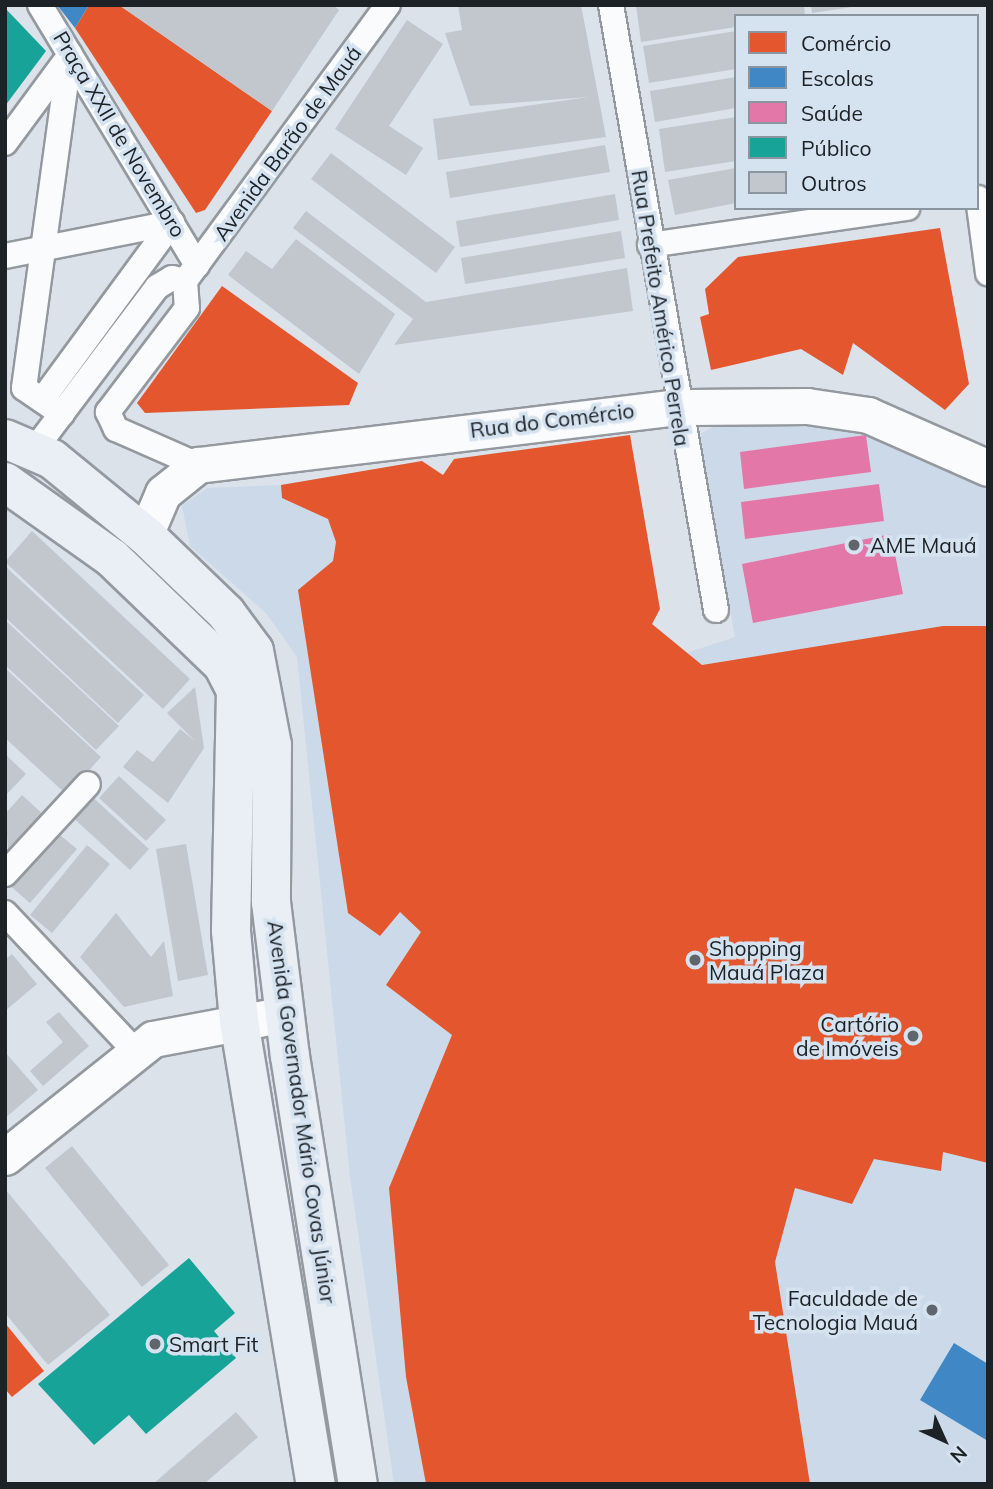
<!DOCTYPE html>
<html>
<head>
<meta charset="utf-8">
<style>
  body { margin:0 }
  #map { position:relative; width:993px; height:1489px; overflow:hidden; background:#dbe2ea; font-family:Mulish,sans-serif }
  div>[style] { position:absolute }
  .built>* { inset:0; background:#ccd9e8 }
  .shops>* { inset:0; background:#e4572e }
  .schools>* { inset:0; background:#3f88c5 }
  .health>* { inset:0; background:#e377a8 }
  .public>* { inset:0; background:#17a398 }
  .building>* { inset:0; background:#c1c7cc }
  .roads { filter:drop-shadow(2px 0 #94999f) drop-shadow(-2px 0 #94999f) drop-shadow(0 2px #94999f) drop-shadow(0 -2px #94999f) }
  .street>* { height:24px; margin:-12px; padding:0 12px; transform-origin:12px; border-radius:12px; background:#fafbfc }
  .secondary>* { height:35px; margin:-17.5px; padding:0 17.5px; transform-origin:17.5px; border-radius:17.5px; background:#fafbfc }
  .primary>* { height:38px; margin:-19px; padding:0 19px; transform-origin:19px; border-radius:19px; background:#eaeef5 }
  .dots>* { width:19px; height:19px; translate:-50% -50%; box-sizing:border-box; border:4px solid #d5e2f0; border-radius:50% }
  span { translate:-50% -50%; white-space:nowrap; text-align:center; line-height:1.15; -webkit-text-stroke:7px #d5e2f0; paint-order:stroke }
  .street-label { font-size:21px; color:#1d2227 }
  .poi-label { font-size:21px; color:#1d2227 }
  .left { translate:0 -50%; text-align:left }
  .right { translate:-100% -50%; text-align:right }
  .frame { position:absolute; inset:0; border:7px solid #1d2227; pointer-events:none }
  .legend { position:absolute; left:734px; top:14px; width:245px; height:196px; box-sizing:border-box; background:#d5e2f0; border:2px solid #8b95a0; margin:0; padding:9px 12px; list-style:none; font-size:21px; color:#1d2227 }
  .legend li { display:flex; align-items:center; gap:14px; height:35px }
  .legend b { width:35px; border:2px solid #8b95a0 }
  .north { position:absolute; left:909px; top:1405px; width:70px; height:70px; -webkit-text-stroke:5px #d5e2f0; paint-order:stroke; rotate:135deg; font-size:19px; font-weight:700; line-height:28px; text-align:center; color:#1d2227 }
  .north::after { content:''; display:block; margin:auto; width:24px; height:32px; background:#1d2227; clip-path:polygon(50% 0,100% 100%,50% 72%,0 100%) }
</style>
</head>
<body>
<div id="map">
  <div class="built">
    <i style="clip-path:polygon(727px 419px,840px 425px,895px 435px,988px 490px,988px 1484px,394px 1484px,350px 1177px,297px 657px,266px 613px,190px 546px,182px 506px,207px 488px,281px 485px,422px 461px,686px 653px,735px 637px,700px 434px)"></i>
  </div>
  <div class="shops">
    <i style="clip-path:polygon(89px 5px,119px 5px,272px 111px,205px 210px,196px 213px,75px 28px)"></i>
    <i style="clip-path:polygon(940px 228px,969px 384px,945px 410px,853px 343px,843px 375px,801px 349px,711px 370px,700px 317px,709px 314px,705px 289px,738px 257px)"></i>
    <i style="clip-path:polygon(222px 286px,358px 383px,349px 405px,145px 413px,137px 403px)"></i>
    <i style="clip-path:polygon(630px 435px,660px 609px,652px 624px,702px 665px,943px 626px,988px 626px,988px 1163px,943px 1152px,941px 1171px,874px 1159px,852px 1204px,795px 1188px,775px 1262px,810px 1484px,426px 1484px,406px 1377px,389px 1188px,452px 1035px,386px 985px,421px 932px,400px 912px,380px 936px,348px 913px,298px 590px,333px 561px,336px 542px,328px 519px,282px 498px,281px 485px,422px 461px,443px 475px,454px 459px)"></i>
    <i style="clip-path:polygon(5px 1323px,44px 1371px,12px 1397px,5px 1389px)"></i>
  </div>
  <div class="schools">
    <i style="clip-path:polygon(57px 5px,89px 5px,75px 28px)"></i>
    <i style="clip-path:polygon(954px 1343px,988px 1364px,988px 1441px,920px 1400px)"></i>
  </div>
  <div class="health">
    <i style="clip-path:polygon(866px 435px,871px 472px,744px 489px,740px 452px)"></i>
    <i style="clip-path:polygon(879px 484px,884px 521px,745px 539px,741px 502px)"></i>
    <i style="clip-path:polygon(891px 534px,903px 594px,753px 623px,742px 564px)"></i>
  </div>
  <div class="public">
    <i style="clip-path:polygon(5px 8px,46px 51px,5px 106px)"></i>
    <i style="clip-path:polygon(189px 1258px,235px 1313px,214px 1331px,236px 1358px,146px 1434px,129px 1415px,94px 1445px,38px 1384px)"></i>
  </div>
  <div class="building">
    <i style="clip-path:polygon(119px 5px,333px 5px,339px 10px,272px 111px)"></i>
    <i style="clip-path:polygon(458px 5px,581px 5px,606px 137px,438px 160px,433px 119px,589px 97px,470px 106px,445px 33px,462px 30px)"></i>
    <i style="clip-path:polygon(636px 5px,804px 5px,805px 16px,736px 16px,736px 27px,641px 42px)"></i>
    <i style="clip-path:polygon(811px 5px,852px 5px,852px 7px,812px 13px)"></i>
    <i style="clip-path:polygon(407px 20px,443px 44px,389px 126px,423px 148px,406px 175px,335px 129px)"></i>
    <i style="clip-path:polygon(736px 31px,736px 69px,649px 83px,643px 46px)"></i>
    <i style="clip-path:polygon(736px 77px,736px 108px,655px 122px,650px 91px)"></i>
    <i style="clip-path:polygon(736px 117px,736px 161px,665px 172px,659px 129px)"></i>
    <i style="clip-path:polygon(605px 145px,610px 172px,450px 198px,446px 172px)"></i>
    <i style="clip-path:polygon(331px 153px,455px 247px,436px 273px,311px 179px)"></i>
    <i style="clip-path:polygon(736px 168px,736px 203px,675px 215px,668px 180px)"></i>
    <i style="clip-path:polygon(615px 194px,619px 220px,460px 247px,456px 221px)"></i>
    <i style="clip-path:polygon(306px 211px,426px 302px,627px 268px,633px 311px,394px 345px,413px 319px,293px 228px)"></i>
    <i style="clip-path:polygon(621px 231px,625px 258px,465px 284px,461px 258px)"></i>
    <i style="clip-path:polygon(296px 239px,395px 314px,359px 374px,228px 275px,246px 251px,272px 269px)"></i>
    <i style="clip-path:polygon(32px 531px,190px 679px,163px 709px,5px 562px)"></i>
    <i style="clip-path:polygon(5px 566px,144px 695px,118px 723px,5px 617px)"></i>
    <i style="clip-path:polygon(5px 620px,119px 726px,96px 750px,5px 665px)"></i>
    <i style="clip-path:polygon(5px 668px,101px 757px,67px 795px,5px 738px)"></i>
    <i style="clip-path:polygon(195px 687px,204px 748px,168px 803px,123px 767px,137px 750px,153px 762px,180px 729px,195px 741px,167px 713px)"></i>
    <i style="clip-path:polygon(5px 754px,26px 774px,5px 796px)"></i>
    <i style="clip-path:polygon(119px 776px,166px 820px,146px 841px,99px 798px)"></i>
    <i style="clip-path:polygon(88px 793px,149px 849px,130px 870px,69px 814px)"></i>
    <i style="clip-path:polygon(22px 795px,46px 817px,9px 857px,5px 814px)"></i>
    <i style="clip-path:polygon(55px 831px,77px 849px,30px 903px,9px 885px)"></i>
    <i style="clip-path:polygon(186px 844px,208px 975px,178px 981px,156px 849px)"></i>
    <i style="clip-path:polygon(87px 845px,110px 864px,52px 933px,30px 915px)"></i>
    <i style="clip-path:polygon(116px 913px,151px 957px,164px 941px,173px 996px,124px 1007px,80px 957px)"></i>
    <i style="clip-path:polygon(12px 954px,37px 984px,5px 1011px,5px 960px)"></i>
    <i style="clip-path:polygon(59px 1012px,89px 1046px,43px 1086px,30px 1071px,63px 1042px,46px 1022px)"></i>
    <i style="clip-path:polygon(5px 1052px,38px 1090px,5px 1118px)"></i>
    <i style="clip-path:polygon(72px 1146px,169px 1265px,142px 1287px,45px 1168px)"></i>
    <i style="clip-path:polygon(5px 1189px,110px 1315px,48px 1365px,5px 1313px)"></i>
    <i style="clip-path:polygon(236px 1412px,258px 1437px,204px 1484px,153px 1484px)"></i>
  </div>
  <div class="roads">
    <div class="street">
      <i style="left:40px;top:5px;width:304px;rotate:58.9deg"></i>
      <i style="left:611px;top:5px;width:614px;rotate:80.15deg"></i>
      <i style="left:5px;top:143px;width:99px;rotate:-53.6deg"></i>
      <i style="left:978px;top:198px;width:76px;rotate:82.4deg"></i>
      <i style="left:650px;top:245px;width:260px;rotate:-8.2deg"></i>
      <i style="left:5px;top:256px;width:170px;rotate:-11.2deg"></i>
      <i style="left:185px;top:281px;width:343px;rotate:-53.7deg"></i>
      <i style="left:42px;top:400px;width:220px;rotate:-53.7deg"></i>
      <i style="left:62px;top:414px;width:46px;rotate:-145.6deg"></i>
      <i style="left:24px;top:388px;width:337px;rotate:-82.2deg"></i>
      <i style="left:35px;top:449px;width:203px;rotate:-53deg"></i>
      <i style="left:157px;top:287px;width:17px;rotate:-31deg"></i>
      <i style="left:172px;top:278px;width:13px;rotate:13deg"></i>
      <i style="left:185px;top:281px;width:27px;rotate:86deg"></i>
      <i style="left:187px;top:308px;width:131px;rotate:127.2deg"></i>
      <i style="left:108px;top:412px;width:19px;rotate:65deg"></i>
      <i style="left:116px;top:429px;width:90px;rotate:23.7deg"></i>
      <i style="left:5px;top:874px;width:122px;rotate:-47.3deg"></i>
      <i style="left:5px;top:913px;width:188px;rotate:46.7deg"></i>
    </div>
    <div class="secondary">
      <i style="left:145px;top:535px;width:46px;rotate:-66.8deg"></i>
      <i style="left:163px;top:493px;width:45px;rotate:-38.7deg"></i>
      <i style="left:198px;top:465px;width:482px;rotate:-6.9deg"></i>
      <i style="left:676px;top:407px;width:131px;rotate:-0.4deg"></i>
      <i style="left:807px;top:406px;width:62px;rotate:8.4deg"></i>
      <i style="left:868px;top:415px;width:131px;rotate:23.8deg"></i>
      <i style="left:5px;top:1157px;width:189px;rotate:-38.6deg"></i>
      <i style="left:153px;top:1039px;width:134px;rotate:-10.7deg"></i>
    </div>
    <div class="primary">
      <i style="left:5px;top:439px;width:51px;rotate:23.1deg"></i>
      <i style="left:52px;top:459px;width:120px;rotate:39.3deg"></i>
      <i style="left:145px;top:535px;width:112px;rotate:43.9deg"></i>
      <i style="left:226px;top:613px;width:47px;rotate:53.6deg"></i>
      <i style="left:254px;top:651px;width:96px;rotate:79.2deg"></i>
      <i style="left:272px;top:745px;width:157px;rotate:90.4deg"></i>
      <i style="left:271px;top:902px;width:155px;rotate:83deg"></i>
      <i style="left:290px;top:1056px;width:433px;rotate:81deg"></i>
      <i style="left:5px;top:482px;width:131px;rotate:35.4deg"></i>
      <i style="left:112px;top:558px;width:154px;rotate:43.9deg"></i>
      <i style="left:223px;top:665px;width:28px;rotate:63deg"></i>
      <i style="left:236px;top:690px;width:241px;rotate:91.2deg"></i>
      <i style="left:231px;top:931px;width:90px;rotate:84.9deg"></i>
      <i style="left:239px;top:1021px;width:469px;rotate:80.6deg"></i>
    </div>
  </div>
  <div class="dots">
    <i style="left:854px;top:545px;background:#60656b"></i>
    <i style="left:695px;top:960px;background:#60656b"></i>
    <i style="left:913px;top:1036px;background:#60656b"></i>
    <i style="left:932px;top:1310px;background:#60656b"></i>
    <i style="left:155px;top:1344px;background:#60656b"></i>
  </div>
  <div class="street-label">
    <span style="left:120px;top:134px;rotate:59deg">Praça XXII de Novembro</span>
    <span style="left:287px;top:143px;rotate:-54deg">Avenida Barão de Mauá</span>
    <span style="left:661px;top:308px;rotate:81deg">Rua Prefeito Américo Perrela</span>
    <span style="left:552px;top:420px;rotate:-7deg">Rua do Comércio</span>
    <span style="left:302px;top:1112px;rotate:82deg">Avenida Governador Mário Covas Júnior</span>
  </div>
  <div class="poi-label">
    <span class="left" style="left:870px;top:545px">AME Mauá</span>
    <span class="left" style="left:709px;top:960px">Shopping<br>Mauá Plaza</span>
    <span class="right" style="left:899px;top:1036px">Cartório<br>de Imóveis</span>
    <span class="right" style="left:918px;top:1310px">Faculdade de<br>Tecnologia Mauá</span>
    <span class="left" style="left:169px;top:1344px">Smart Fit</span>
  </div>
  <div class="frame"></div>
  <ul class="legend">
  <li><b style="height:19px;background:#e4572e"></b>Comércio</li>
  <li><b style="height:19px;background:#3f88c5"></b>Escolas</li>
  <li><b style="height:19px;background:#e377a8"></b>Saúde</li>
  <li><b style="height:19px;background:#17a398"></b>Público</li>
  <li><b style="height:19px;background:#c1c7cc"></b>Outros</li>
  </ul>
  <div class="north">N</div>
</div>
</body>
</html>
